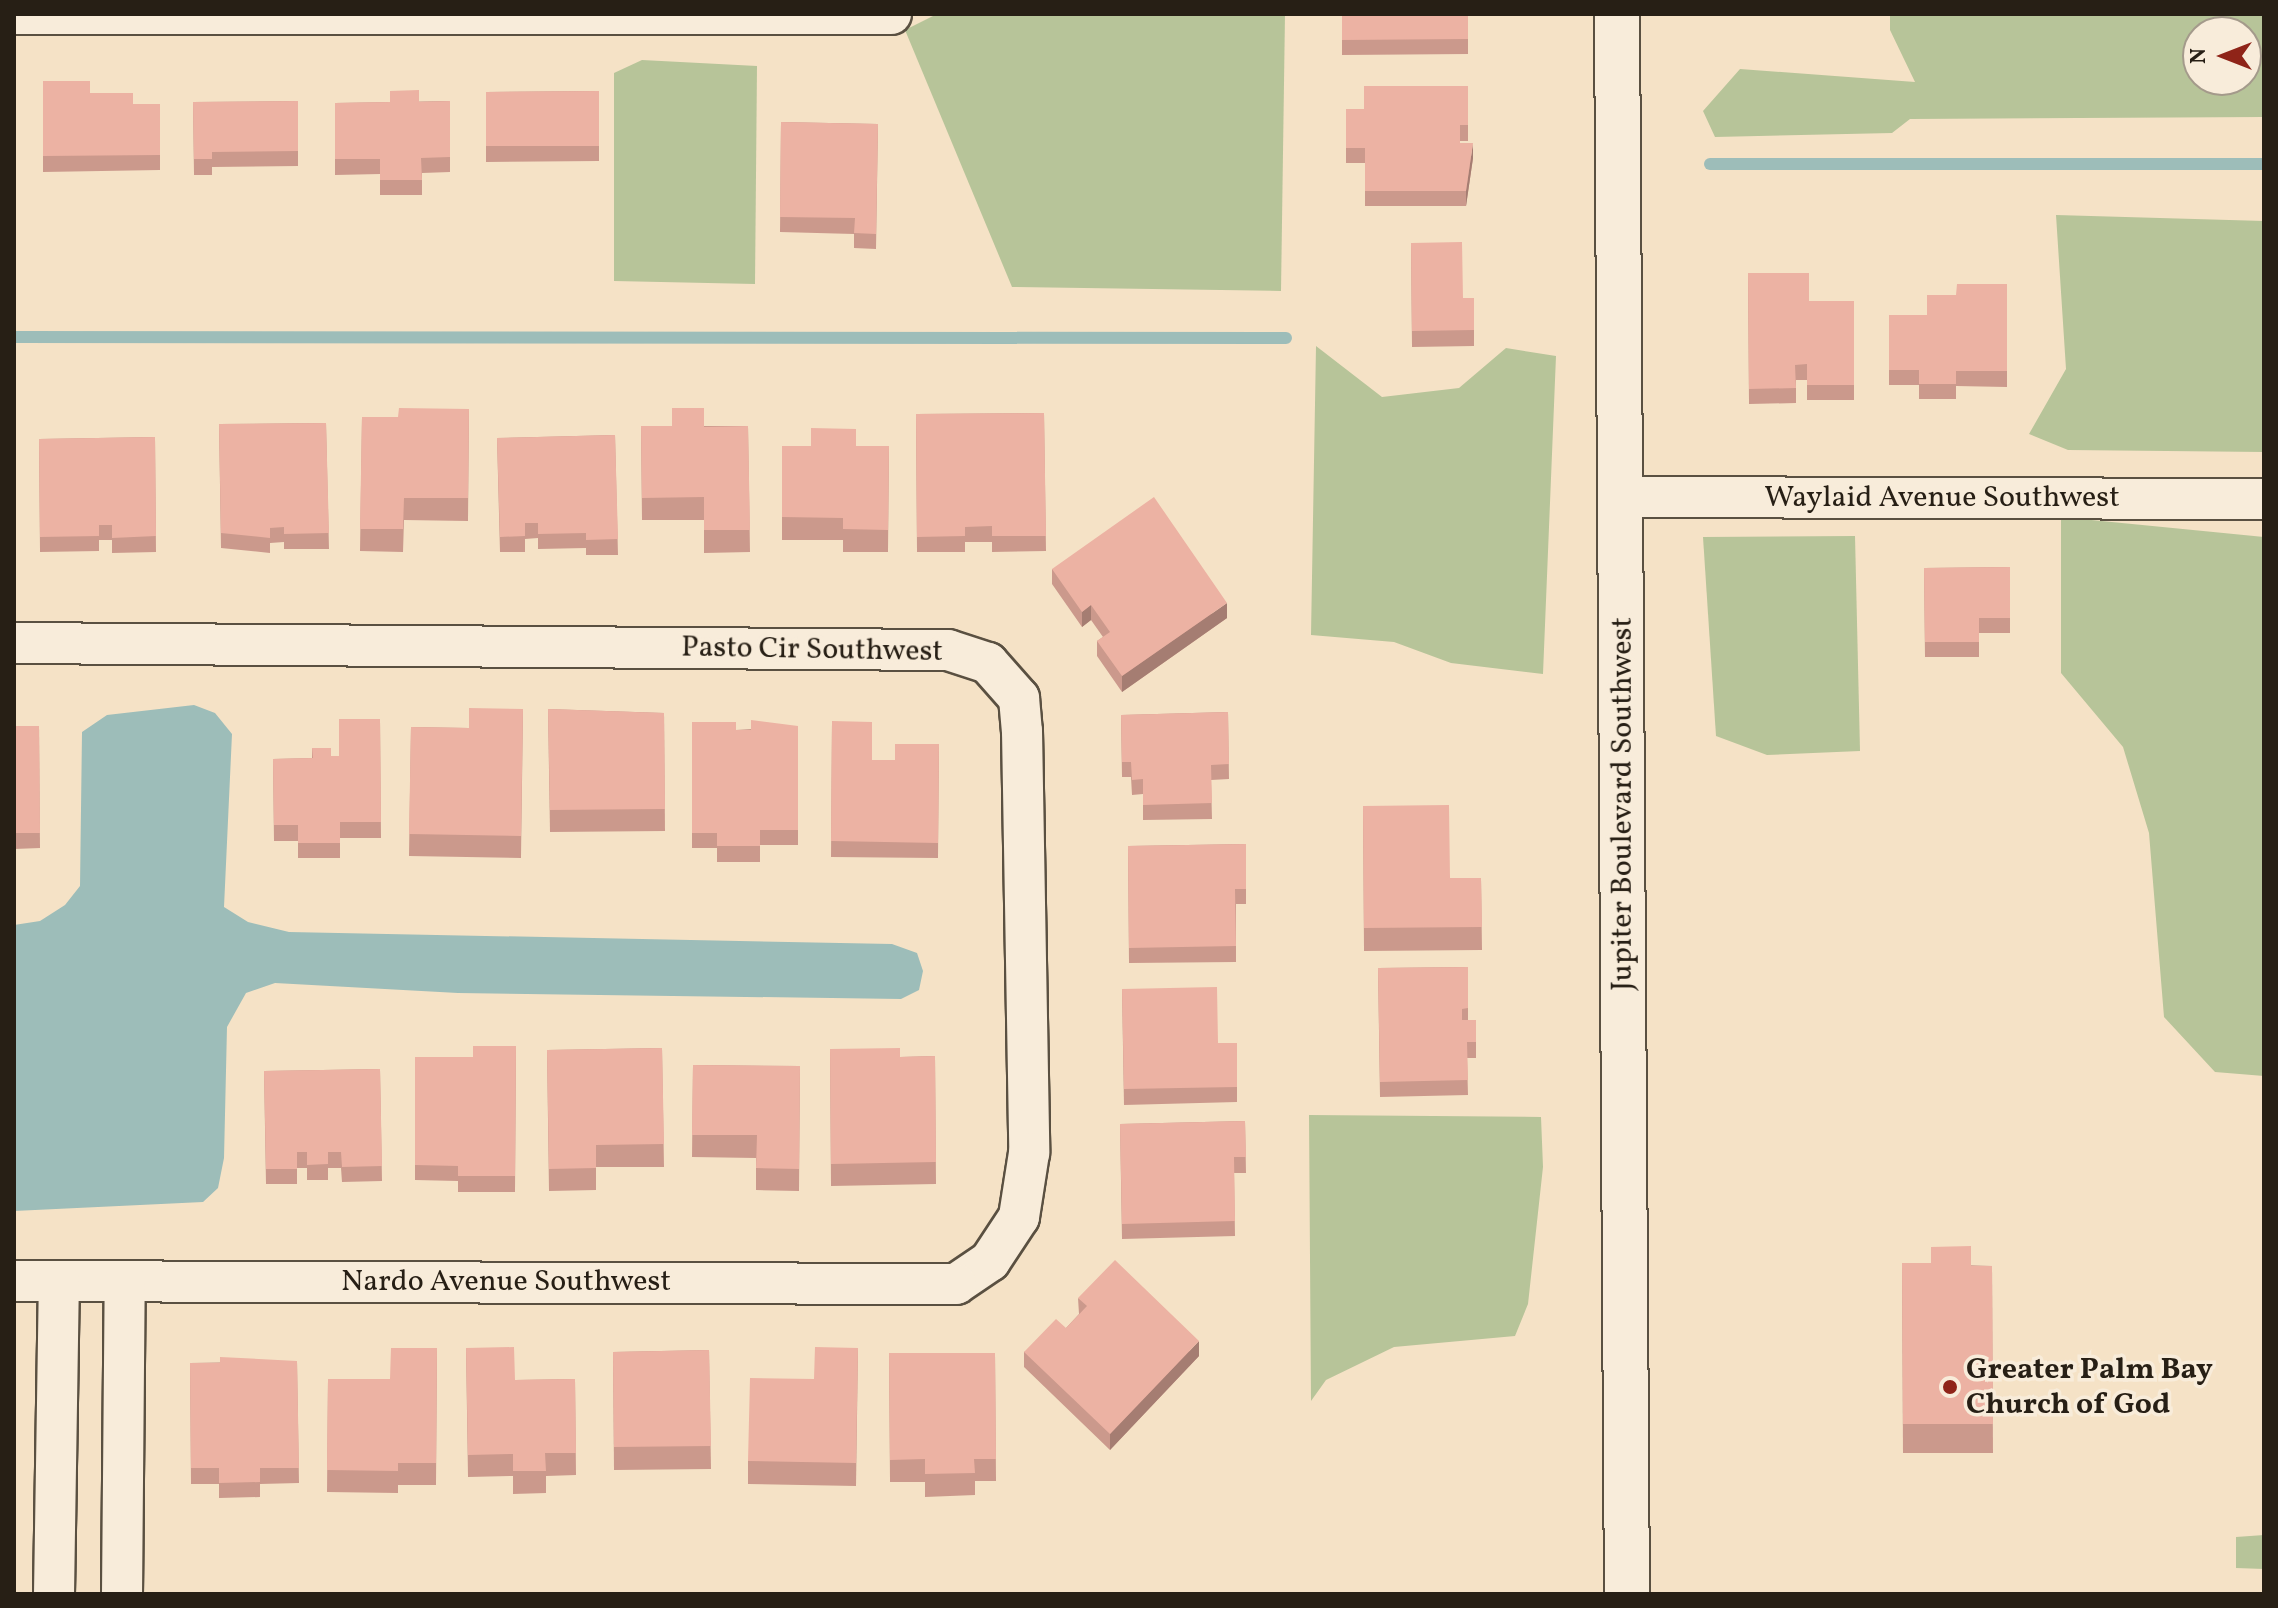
<!DOCTYPE html>
<html>
<head>
<meta charset="utf-8">
<style>
  body { margin:0 }
  #map { position:relative; width:2278px; height:1608px; overflow:hidden; background:#f5e2c6; font-family:Vollkorn,serif }
  div>[style] { position:absolute }
  .green>* { inset:0; background:#b7c499 }
  .water>* { inset:0; background:#9dbdb9 }
  .stream>* { height:12px; margin:-6px; padding:0 6px; transform-origin:6px; border-radius:6px; background:#9dbdb9 }
  .roads { filter:drop-shadow(2px 0 #5a5041) drop-shadow(-2px 0 #5a5041) drop-shadow(0 2px #5a5041) drop-shadow(0 -2px #5a5041) }
  .street>* { height:40px; margin:-20px; padding:0 20px; transform-origin:20px; border-radius:20px; background:#f8ecda }
  .secondary>* { height:44px; margin:-22px; padding:0 22px; transform-origin:22px; border-radius:22px; background:#f8ecda }
  .wall>* { inset:0; background:#cb998c }
  .shaded-wall>* { inset:0; background:#a57d72 }
  .building>* { inset:0; background:#ecb2a3 }
  .dots>* { width:22px; height:22px; translate:-50% -50%; box-sizing:border-box; border:4px solid #f8ecda; border-radius:50% }
  span { translate:-50% -50%; white-space:nowrap; text-align:center; line-height:1.15; -webkit-text-stroke:7px #f8ecda; paint-order:stroke }
  .street-label { font-size:30px; color:#271f15 }
  .poi-label { font-size:30px; color:#271f15; font-weight:700 }
  .left { translate:0 -50%; text-align:left }
  .frame { position:absolute; inset:0; border:16px solid #271f15; pointer-events:none }
  .north { position:absolute; left:2182px; top:16px; width:80px; height:80px; box-sizing:border-box; background:#f8ecda; border:2px solid #a49a8b; border-radius:50%; rotate:270deg; font-size:22px; font-weight:700; line-height:32px; text-align:center; color:#271f15 }
  .north::after { content:''; display:block; margin:auto; width:28px; height:36px; background:#8f2418; clip-path:polygon(50% 0,100% 100%,50% 72%,0 100%) }
</style>
</head>
<body>
<div id="map">
  <div class="green">
    <i style="clip-path:polygon(937px 14px,1285px 14px,1281px 291px,1012px 287px,905px 30px)"></i>
    <i style="clip-path:polygon(evenodd,1890px 14px,2264px 14px,2264px 117px,1910px 119px,1892px 133px,1715px 137px,1703px 111px,1740px 69px,1915px 82px,1890px 30px,1890px 14px,2198px 32px,2246px 32px,2246px 80px,2198px 80px,2198px 32px)"></i>
    <i style="clip-path:polygon(642px 60px,757px 66px,755px 284px,614px 281px,614px 73px)"></i>
    <i style="clip-path:polygon(2056px 215px,2264px 221px,2264px 452px,2068px 450px,2029px 434px,2066px 369px)"></i>
    <i style="clip-path:polygon(1316px 346px,1382px 397px,1459px 388px,1506px 348px,1556px 356px,1543px 674px,1451px 663px,1394px 642px,1311px 635px)"></i>
    <i style="clip-path:polygon(2061px 517px,2264px 537px,2264px 1076px,2215px 1072px,2164px 1017px,2149px 833px,2123px 747px,2061px 673px)"></i>
    <i style="clip-path:polygon(1855px 536px,1860px 751px,1767px 755px,1716px 736px,1703px 537px)"></i>
    <i style="clip-path:polygon(1309px 1115px,1541px 1117px,1543px 1167px,1528px 1304px,1515px 1336px,1394px 1347px,1326px 1380px,1311px 1401px)"></i>
    <i style="clip-path:polygon(2264px 1535px,2264px 1569px,2236px 1568px,2236px 1537px)"></i>
  </div>
  <div class="water">
    <i style="clip-path:polygon(194px 705px,215px 713px,232px 734px,224px 907px,248px 922px,289px 932px,892px 944px,917px 953px,923px 971px,919px 990px,901px 999px,458px 993px,275px 983px,246px 993px,227px 1027px,224px 1158px,218px 1188px,203px 1202px,14px 1211px,14px 925px,40px 921px,65px 905px,80px 886px,82px 732px,107px 715px)"></i>
  </div>
  <div class="stream">
    <i style="left:1710px;top:164px;width:554px"></i>
    <i style="left:14px;top:337px;width:1272px;rotate:0.05deg"></i>
  </div>
  <div class="roads">
    <div class="street">
      <i style="left:14px;top:14px;width:877px"></i>
      <i style="left:1621px;top:497px;width:643px;rotate:0.18deg"></i>
      <i style="left:14px;top:643px;width:934px;rotate:0.43deg"></i>
      <i style="left:948px;top:650px;width:42px;rotate:18deg"></i>
      <i style="left:988px;top:663px;width:47px;rotate:48.5deg"></i>
      <i style="left:1019px;top:698px;width:33px;rotate:85deg"></i>
      <i style="left:1022px;top:731px;width:422px;rotate:89deg"></i>
      <i style="left:1029px;top:1153px;width:65px;rotate:98.9deg"></i>
      <i style="left:1019px;top:1217px;width:53px;rotate:123.4deg"></i>
      <i style="left:990px;top:1261px;width:41px;rotate:145.9deg"></i>
      <i style="left:956px;top:1284px;width:942px;rotate:-179.82deg"></i>
      <i style="left:54px;top:1594px;width:313px;rotate:-89.1deg"></i>
      <i style="left:122px;top:1594px;width:313px;rotate:-89.5deg"></i>
    </div>
    <div class="secondary">
      <i style="left:1617px;top:14px;width:1580px;rotate:89.64deg"></i>
    </div>
  </div>
  <div class="wall">
    <i style="clip-path:polygon(1342px 14px,1468px 14px,1468px 54px,1342px 55px)"></i>
    <i style="clip-path:polygon(43px 81px,133px 104px,160px 104px,160px 170px,43px 172px)"></i>
    <i style="clip-path:polygon(1468px 86px,1468px 141px,1460px 141px,1460px 143px,1473px 158px,1466px 206px,1365px 206px,1365px 163px,1346px 163px,1346px 109px,1364px 109px)"></i>
    <i style="clip-path:polygon(599px 91px,599px 161px,486px 162px,486px 92px)"></i>
    <i style="clip-path:polygon(298px 101px,298px 166px,212px 167px,212px 175px,194px 175px,193px 102px)"></i>
    <i style="clip-path:polygon(450px 101px,450px 172px,422px 173px,422px 195px,380px 195px,380px 174px,335px 175px,335px 103px)"></i>
    <i style="clip-path:polygon(781px 122px,878px 124px,876px 249px,854px 248px,854px 234px,780px 232px)"></i>
    <i style="clip-path:polygon(1411px 243px,1463px 298px,1474px 298px,1474px 346px,1412px 347px)"></i>
    <i style="clip-path:polygon(1748px 273px,1809px 301px,1854px 301px,1854px 400px,1807px 400px,1807px 380px,1796px 380px,1796px 403px,1749px 404px)"></i>
    <i style="clip-path:polygon(2007px 284px,2007px 387px,1956px 386px,1956px 399px,1919px 399px,1919px 385px,1889px 385px,1889px 315px,1927px 315px,1956px 295px)"></i>
    <i style="clip-path:polygon(469px 409px,468px 521px,404px 520px,403px 552px,360px 551px,362px 417px,398px 417px)"></i>
    <i style="clip-path:polygon(1044px 413px,1046px 551px,992px 552px,992px 542px,965px 542px,965px 552px,917px 552px,916px 414px)"></i>
    <i style="clip-path:polygon(326px 423px,329px 549px,284px 549px,284px 542px,270px 543px,270px 553px,221px 548px,219px 424px)"></i>
    <i style="clip-path:polygon(641px 426px,748px 426px,750px 552px,704px 553px,704px 520px,642px 520px)"></i>
    <i style="clip-path:polygon(615px 435px,618px 555px,586px 555px,586px 548px,538px 549px,538px 538px,525px 539px,525px 552px,500px 552px,497px 438px)"></i>
    <i style="clip-path:polygon(155px 437px,156px 552px,112px 553px,112px 540px,99px 540px,99px 551px,40px 552px,39px 439px)"></i>
    <i style="clip-path:polygon(782px 446px,889px 446px,888px 552px,843px 552px,843px 540px,782px 540px)"></i>
    <i style="clip-path:polygon(2010px 567px,2010px 633px,1979px 633px,1979px 657px,1925px 657px,1924px 568px)"></i>
    <i style="clip-path:polygon(1052px 569px,1227px 618px,1122px 692px,1097px 656px,1097px 641px,1103px 637px,1091px 620px,1082px 627px,1052px 584px)"></i>
    <i style="clip-path:polygon(523px 709px,521px 858px,409px 856px,411px 727px,469px 728px)"></i>
    <i style="clip-path:polygon(548px 709px,664px 713px,665px 831px,550px 832px)"></i>
    <i style="clip-path:polygon(1228px 712px,1229px 779px,1211px 780px,1212px 819px,1143px 820px,1143px 794px,1132px 795px,1131px 777px,1122px 777px,1121px 715px)"></i>
    <i style="clip-path:polygon(380px 719px,381px 838px,340px 838px,340px 858px,298px 858px,298px 841px,274px 841px,273px 759px,312px 758px,312px 748px,331px 756px,339px 756px)"></i>
    <i style="clip-path:polygon(832px 721px,872px 760px,895px 760px,939px 744px,938px 858px,831px 857px)"></i>
    <i style="clip-path:polygon(692px 722px,736px 730px,798px 726px,798px 845px,760px 845px,760px 862px,717px 862px,717px 848px,692px 848px)"></i>
    <i style="clip-path:polygon(14px 726px,39px 726px,40px 848px,14px 849px)"></i>
    <i style="clip-path:polygon(1363px 806px,1450px 878px,1481px 878px,1482px 950px,1364px 951px)"></i>
    <i style="clip-path:polygon(1246px 844px,1246px 904px,1236px 904px,1236px 962px,1129px 963px,1128px 846px)"></i>
    <i style="clip-path:polygon(1468px 967px,1468px 1020px,1476px 1020px,1476px 1058px,1467px 1058px,1468px 1095px,1380px 1097px,1378px 968px)"></i>
    <i style="clip-path:polygon(1122px 989px,1218px 1043px,1237px 1087px,1237px 1102px,1124px 1105px)"></i>
    <i style="clip-path:polygon(516px 1046px,515px 1192px,458px 1192px,458px 1181px,415px 1180px,415px 1057px,473px 1057px)"></i>
    <i style="clip-path:polygon(662px 1048px,664px 1167px,596px 1167px,596px 1190px,549px 1191px,547px 1050px)"></i>
    <i style="clip-path:polygon(830px 1049px,900px 1057px,935px 1056px,936px 1184px,831px 1186px)"></i>
    <i style="clip-path:polygon(693px 1065px,800px 1066px,799px 1191px,756px 1190px,756px 1158px,692px 1157px)"></i>
    <i style="clip-path:polygon(380px 1069px,382px 1181px,342px 1182px,341px 1168px,328px 1168px,328px 1180px,307px 1180px,307px 1168px,297px 1168px,297px 1184px,266px 1184px,264px 1071px)"></i>
    <i style="clip-path:polygon(1245px 1121px,1246px 1173px,1234px 1173px,1235px 1236px,1122px 1239px,1120px 1124px)"></i>
    <i style="clip-path:polygon(1902px 1263px,1992px 1266px,1993px 1453px,1903px 1453px)"></i>
    <i style="clip-path:polygon(1078px 1298px,1199px 1356px,1110px 1450px,1024px 1367px,1024px 1352px,1066px 1328px,1079px 1314px)"></i>
    <i style="clip-path:polygon(437px 1348px,436px 1485px,398px 1485px,398px 1493px,327px 1492px,328px 1379px,390px 1379px)"></i>
    <i style="clip-path:polygon(466px 1348px,515px 1380px,575px 1379px,576px 1475px,546px 1476px,546px 1493px,513px 1494px,513px 1476px,468px 1477px)"></i>
    <i style="clip-path:polygon(858px 1348px,856px 1486px,748px 1484px,748px 1461px,814px 1379px)"></i>
    <i style="clip-path:polygon(709px 1350px,711px 1469px,614px 1470px,613px 1352px)"></i>
    <i style="clip-path:polygon(889px 1353px,995px 1353px,996px 1481px,975px 1481px,975px 1495px,925px 1497px,925px 1482px,890px 1482px)"></i>
    <i style="clip-path:polygon(297px 1361px,299px 1483px,260px 1484px,260px 1497px,219px 1498px,219px 1484px,191px 1484px,190px 1363px)"></i>
  </div>
  <div class="shaded-wall">
    <i style="clip-path:polygon(1473px 143px,1473px 158px,1466px 206px,1466px 191px)"></i>
    <i style="clip-path:polygon(1227px 603px,1227px 618px,1122px 692px,1122px 676px)"></i>
    <i style="clip-path:polygon(1091px 605px,1091px 620px,1082px 627px,1082px 612px)"></i>
    <i style="clip-path:polygon(1199px 1341px,1199px 1356px,1110px 1450px,1110px 1434px)"></i>
  </div>
  <div class="building">
    <i style="clip-path:polygon(1342px 14px,1468px 14px,1468px 39px,1342px 40px)"></i>
    <i style="clip-path:polygon(43px 81px,90px 81px,90px 93px,133px 93px,133px 104px,160px 104px,160px 155px,43px 156px)"></i>
    <i style="clip-path:polygon(1364px 86px,1468px 86px,1468px 125px,1460px 125px,1460px 143px,1473px 143px,1466px 191px,1365px 191px,1365px 148px,1346px 148px,1346px 109px,1364px 109px)"></i>
    <i style="clip-path:polygon(419px 90px,419px 102px,450px 101px,450px 157px,421px 158px,422px 180px,380px 180px,380px 159px,335px 159px,335px 103px,390px 102px,390px 91px)"></i>
    <i style="clip-path:polygon(599px 91px,599px 146px,486px 146px,486px 92px)"></i>
    <i style="clip-path:polygon(298px 101px,298px 151px,212px 152px,212px 159px,194px 159px,193px 102px)"></i>
    <i style="clip-path:polygon(781px 122px,878px 124px,876px 234px,854px 233px,855px 218px,780px 217px)"></i>
    <i style="clip-path:polygon(1462px 242px,1463px 298px,1474px 298px,1474px 330px,1412px 331px,1411px 243px)"></i>
    <i style="clip-path:polygon(1748px 273px,1809px 273px,1809px 301px,1854px 301px,1854px 385px,1807px 385px,1807px 364px,1795px 365px,1796px 388px,1749px 389px)"></i>
    <i style="clip-path:polygon(1957px 284px,2007px 284px,2007px 371px,1956px 371px,1956px 384px,1919px 384px,1919px 370px,1889px 370px,1889px 315px,1927px 315px,1927px 295px,1956px 295px)"></i>
    <i style="clip-path:polygon(399px 408px,469px 409px,468px 498px,404px 498px,403px 529px,360px 529px,362px 417px,398px 417px)"></i>
    <i style="clip-path:polygon(672px 408px,704px 408px,704px 427px,748px 426px,750px 530px,704px 530px,704px 497px,642px 498px,641px 426px,672px 426px)"></i>
    <i style="clip-path:polygon(1044px 413px,1046px 536px,992px 536px,992px 526px,965px 527px,965px 536px,917px 537px,916px 414px)"></i>
    <i style="clip-path:polygon(326px 423px,329px 533px,284px 534px,284px 527px,270px 528px,270px 538px,221px 533px,219px 424px)"></i>
    <i style="clip-path:polygon(811px 428px,856px 429px,856px 446px,889px 446px,888px 530px,843px 529px,843px 518px,782px 517px,782px 446px,811px 446px)"></i>
    <i style="clip-path:polygon(615px 435px,618px 539px,586px 540px,586px 533px,538px 534px,538px 523px,525px 523px,525px 536px,500px 537px,497px 438px)"></i>
    <i style="clip-path:polygon(155px 437px,156px 536px,112px 538px,112px 525px,99px 525px,99px 536px,40px 537px,39px 439px)"></i>
    <i style="clip-path:polygon(1154px 497px,1227px 603px,1122px 676px,1097px 641px,1110px 632px,1091px 605px,1082px 612px,1052px 569px)"></i>
    <i style="clip-path:polygon(2010px 567px,2010px 618px,1979px 618px,1979px 642px,1925px 642px,1924px 568px)"></i>
    <i style="clip-path:polygon(469px 708px,523px 709px,521px 836px,409px 834px,411px 727px,469px 728px)"></i>
    <i style="clip-path:polygon(548px 709px,664px 713px,665px 809px,550px 810px)"></i>
    <i style="clip-path:polygon(1228px 712px,1229px 764px,1211px 765px,1212px 803px,1143px 805px,1143px 779px,1132px 780px,1131px 762px,1122px 762px,1121px 715px)"></i>
    <i style="clip-path:polygon(339px 719px,380px 719px,381px 822px,340px 822px,340px 843px,298px 843px,298px 825px,274px 825px,273px 759px,313px 758px,312px 748px,331px 748px,331px 756px,339px 756px)"></i>
    <i style="clip-path:polygon(751px 720px,798px 726px,798px 830px,760px 830px,760px 846px,717px 846px,717px 833px,692px 833px,692px 722px,736px 722px,736px 730px,751px 730px)"></i>
    <i style="clip-path:polygon(832px 721px,872px 722px,872px 760px,895px 760px,895px 744px,939px 744px,938px 843px,831px 841px)"></i>
    <i style="clip-path:polygon(14px 726px,39px 726px,40px 833px,14px 833px)"></i>
    <i style="clip-path:polygon(1449px 805px,1450px 878px,1481px 878px,1482px 927px,1364px 928px,1363px 806px)"></i>
    <i style="clip-path:polygon(1246px 844px,1246px 889px,1235px 889px,1236px 946px,1129px 948px,1128px 846px)"></i>
    <i style="clip-path:polygon(1468px 967px,1468px 1008px,1462px 1009px,1462px 1020px,1476px 1020px,1476px 1042px,1467px 1042px,1468px 1080px,1380px 1082px,1378px 968px)"></i>
    <i style="clip-path:polygon(1217px 987px,1218px 1043px,1237px 1043px,1237px 1087px,1124px 1089px,1122px 989px)"></i>
    <i style="clip-path:polygon(473px 1046px,516px 1046px,515px 1176px,458px 1176px,458px 1166px,415px 1165px,415px 1057px,473px 1057px)"></i>
    <i style="clip-path:polygon(662px 1048px,664px 1144px,596px 1145px,596px 1168px,549px 1169px,547px 1050px)"></i>
    <i style="clip-path:polygon(900px 1048px,900px 1057px,935px 1056px,936px 1162px,831px 1164px,830px 1049px)"></i>
    <i style="clip-path:polygon(693px 1065px,800px 1066px,799px 1169px,756px 1168px,757px 1135px,692px 1135px)"></i>
    <i style="clip-path:polygon(380px 1069px,382px 1166px,342px 1167px,341px 1152px,328px 1152px,328px 1164px,307px 1165px,307px 1152px,297px 1152px,297px 1169px,266px 1169px,264px 1071px)"></i>
    <i style="clip-path:polygon(1245px 1121px,1246px 1157px,1234px 1157px,1235px 1221px,1122px 1224px,1120px 1124px)"></i>
    <i style="clip-path:polygon(1971px 1246px,1971px 1266px,1992px 1266px,1993px 1424px,1903px 1424px,1902px 1263px,1931px 1263px,1931px 1247px)"></i>
    <i style="clip-path:polygon(1115px 1260px,1199px 1341px,1110px 1434px,1024px 1352px,1056px 1319px,1066px 1328px,1087px 1306px,1078px 1298px)"></i>
    <i style="clip-path:polygon(514px 1347px,515px 1380px,575px 1379px,576px 1453px,545px 1453px,546px 1471px,513px 1471px,513px 1454px,468px 1455px,466px 1348px)"></i>
    <i style="clip-path:polygon(815px 1347px,858px 1348px,856px 1463px,748px 1461px,750px 1378px,814px 1379px)"></i>
    <i style="clip-path:polygon(391px 1348px,437px 1348px,436px 1463px,398px 1463px,398px 1471px,327px 1470px,328px 1379px,390px 1379px)"></i>
    <i style="clip-path:polygon(709px 1350px,711px 1446px,614px 1447px,613px 1352px)"></i>
    <i style="clip-path:polygon(889px 1353px,995px 1353px,996px 1459px,974px 1459px,975px 1473px,925px 1474px,925px 1459px,890px 1460px)"></i>
    <i style="clip-path:polygon(220px 1357px,297px 1361px,299px 1468px,260px 1468px,260px 1482px,219px 1483px,219px 1468px,191px 1468px,190px 1363px,220px 1363px)"></i>
  </div>
  <div class="dots">
    <i style="left:1950px;top:1387px;background:#8f2418"></i>
  </div>
  <div class="street-label">
    <span style="left:1942px;top:498px">Waylaid Avenue Southwest</span>
    <span style="left:812px;top:650px;rotate:1deg">Pasto Cir Southwest</span>
    <span style="left:1623px;top:804px;rotate:-90deg">Jupiter Boulevard Southwest</span>
    <span style="left:506px;top:1282px">Nardo Avenue Southwest</span>
  </div>
  <div class="poi-label">
    <span class="left" style="left:1966px;top:1387px">Greater Palm Bay<br>Church of God</span>
  </div>
  <div class="frame"></div>
  <div class="north">N</div>
</div>
</body>
</html>
